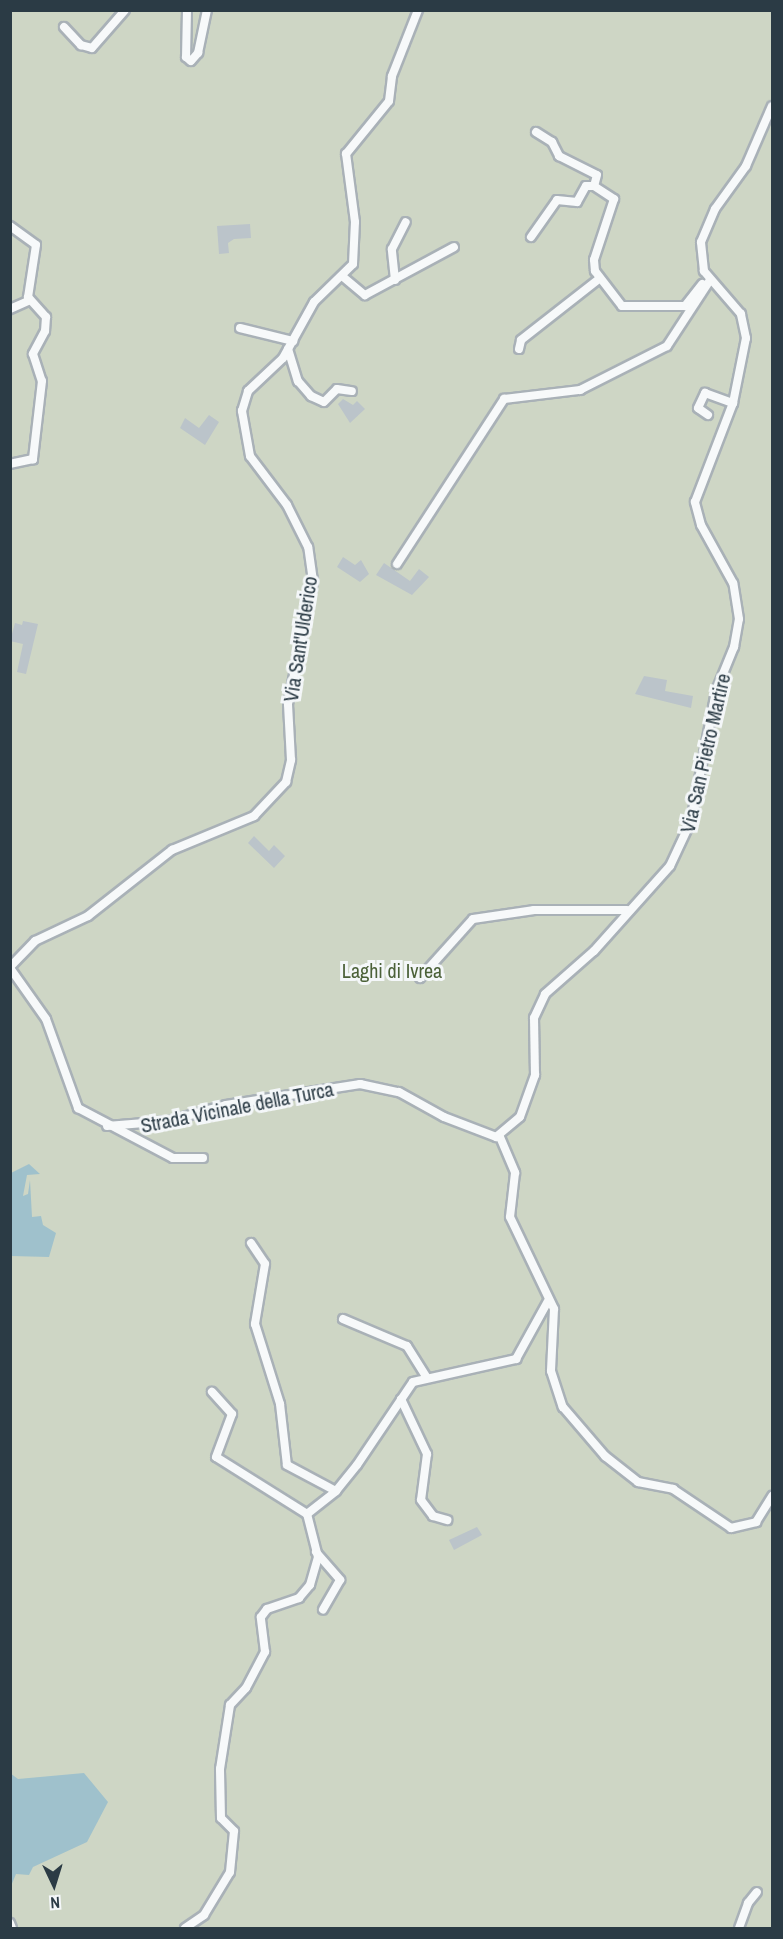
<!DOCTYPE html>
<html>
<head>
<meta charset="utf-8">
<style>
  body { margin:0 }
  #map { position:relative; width:783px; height:1939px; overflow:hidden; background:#e4e9ec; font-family:"Archivo Narrow",sans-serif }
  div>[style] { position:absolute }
  .green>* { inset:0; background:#ced6c5 }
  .water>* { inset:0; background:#9fc1cc }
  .building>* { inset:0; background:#bbc4ca }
  .roads { filter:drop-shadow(2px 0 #a9b1b7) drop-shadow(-2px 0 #a9b1b7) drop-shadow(0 2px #a9b1b7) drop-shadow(0 -2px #a9b1b7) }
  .street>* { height:8px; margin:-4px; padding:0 4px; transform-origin:4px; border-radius:4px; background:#f7f9fa }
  span { translate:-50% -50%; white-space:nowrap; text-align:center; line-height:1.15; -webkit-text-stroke:6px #f4f7f9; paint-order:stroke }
  .street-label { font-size:20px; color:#2b3b45 }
  .park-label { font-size:20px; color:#4b6138 }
  .frame { position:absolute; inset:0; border:12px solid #2b3b45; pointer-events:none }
  .north { position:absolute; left:24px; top:1855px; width:60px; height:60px; -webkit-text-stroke:4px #f4f7f9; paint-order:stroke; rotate:176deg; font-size:16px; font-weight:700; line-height:24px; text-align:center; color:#2b3b45 }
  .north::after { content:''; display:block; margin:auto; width:21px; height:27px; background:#2b3b45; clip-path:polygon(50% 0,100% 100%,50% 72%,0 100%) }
</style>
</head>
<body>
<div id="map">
  <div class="green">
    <i style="clip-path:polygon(11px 11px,772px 11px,772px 1928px,11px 1928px)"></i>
  </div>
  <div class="water">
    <i style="clip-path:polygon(29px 1164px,40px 1174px,27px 1175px,23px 1196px,28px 1194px,30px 1180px,32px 1217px,41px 1216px,43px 1225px,56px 1233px,49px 1257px,11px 1256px,11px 1173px)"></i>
    <i style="clip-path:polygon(10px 1773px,18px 1779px,84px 1773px,108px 1802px,87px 1842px,33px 1867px,29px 1875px,16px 1874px,11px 1886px)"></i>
  </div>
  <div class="building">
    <i style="clip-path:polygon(250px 224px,251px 238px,234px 239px,228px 243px,229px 253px,219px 254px,217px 226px)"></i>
    <i style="clip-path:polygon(343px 399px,353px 405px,357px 401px,365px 409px,350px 423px,338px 404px)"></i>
    <i style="clip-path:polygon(209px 415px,219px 422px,205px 445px,180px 428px,185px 418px,199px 428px)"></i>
    <i style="clip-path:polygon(343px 557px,355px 565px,361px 560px,369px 574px,360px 582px,337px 567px)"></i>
    <i style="clip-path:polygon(384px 563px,410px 581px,419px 569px,429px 577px,412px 595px,376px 575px)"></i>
    <i style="clip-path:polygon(23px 621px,38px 624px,26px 674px,17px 672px,23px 644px,10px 641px,15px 623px,22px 625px)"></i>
    <i style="clip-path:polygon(644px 676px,667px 680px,665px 691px,693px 696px,691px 708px,635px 694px)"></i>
    <i style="clip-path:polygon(254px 836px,269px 851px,274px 845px,285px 856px,274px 868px,248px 843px)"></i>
    <i style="clip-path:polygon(477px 1527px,482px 1535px,454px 1550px,449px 1540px)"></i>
  </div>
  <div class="roads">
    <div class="street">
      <i style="left:187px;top:10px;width:47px;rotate:91.2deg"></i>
      <i style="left:186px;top:57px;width:6px;rotate:39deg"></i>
      <i style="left:191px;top:61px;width:11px;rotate:-49deg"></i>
      <i style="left:198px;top:53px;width:44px;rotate:-78.2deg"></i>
      <i style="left:64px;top:27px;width:25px;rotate:47deg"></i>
      <i style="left:81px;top:45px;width:11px;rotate:15deg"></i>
      <i style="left:92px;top:48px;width:50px;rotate:-49deg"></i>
      <i style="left:536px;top:132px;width:19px;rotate:32deg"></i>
      <i style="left:552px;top:142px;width:16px;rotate:63deg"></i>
      <i style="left:559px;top:156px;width:42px;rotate:26.6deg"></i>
      <i style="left:597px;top:175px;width:11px;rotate:105deg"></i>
      <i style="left:10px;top:226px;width:32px;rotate:36deg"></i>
      <i style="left:36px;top:245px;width:53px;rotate:98.7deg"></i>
      <i style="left:28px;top:297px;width:27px;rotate:48deg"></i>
      <i style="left:46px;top:317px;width:14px;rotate:94deg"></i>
      <i style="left:45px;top:331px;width:26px;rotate:118deg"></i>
      <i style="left:33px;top:354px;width:28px;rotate:72deg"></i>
      <i style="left:42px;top:381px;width:79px;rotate:96.6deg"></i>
      <i style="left:33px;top:459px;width:24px;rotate:168deg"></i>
      <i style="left:531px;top:237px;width:45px;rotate:-54.9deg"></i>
      <i style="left:557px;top:200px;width:20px;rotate:6deg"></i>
      <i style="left:577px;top:202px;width:18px;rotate:-61deg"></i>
      <i style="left:586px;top:186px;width:8px"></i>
      <i style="left:594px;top:186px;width:24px;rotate:33deg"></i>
      <i style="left:614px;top:199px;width:64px;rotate:108.2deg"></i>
      <i style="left:594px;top:260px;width:11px;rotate:85deg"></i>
      <i style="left:595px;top:271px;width:44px;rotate:52.4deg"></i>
      <i style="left:622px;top:306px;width:63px"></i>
      <i style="left:685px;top:306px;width:28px;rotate:-52deg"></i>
      <i style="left:342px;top:276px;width:30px;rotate:40deg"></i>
      <i style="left:365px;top:295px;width:101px;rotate:-28.3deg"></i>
      <i style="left:395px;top:280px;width:31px;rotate:-96deg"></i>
      <i style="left:392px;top:249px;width:30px;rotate:-63deg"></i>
      <i style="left:10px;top:309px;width:22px;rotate:-24deg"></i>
      <i style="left:240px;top:328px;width:55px;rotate:13.8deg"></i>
      <i style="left:288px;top:349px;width:34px;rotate:73deg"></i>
      <i style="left:298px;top:381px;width:20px;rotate:49deg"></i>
      <i style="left:311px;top:396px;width:14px;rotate:25deg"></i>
      <i style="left:324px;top:402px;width:18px;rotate:-45deg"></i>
      <i style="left:337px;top:389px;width:15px;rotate:8deg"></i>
      <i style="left:519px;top:349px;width:9px;rotate:-77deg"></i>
      <i style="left:521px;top:340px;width:100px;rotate:-38.1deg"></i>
      <i style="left:708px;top:415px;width:12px;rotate:-145deg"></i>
      <i style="left:698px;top:408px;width:17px;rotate:-65deg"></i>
      <i style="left:705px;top:393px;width:30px;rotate:20deg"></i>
      <i style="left:397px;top:564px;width:197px;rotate:-57deg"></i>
      <i style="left:504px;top:399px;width:77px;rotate:-6.8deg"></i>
      <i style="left:580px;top:390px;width:97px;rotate:-26.8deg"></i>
      <i style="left:667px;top:346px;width:79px;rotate:-56.9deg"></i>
      <i style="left:10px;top:967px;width:36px;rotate:-46deg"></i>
      <i style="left:35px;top:941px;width:59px;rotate:-25.3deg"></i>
      <i style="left:88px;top:916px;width:107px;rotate:-38.2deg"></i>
      <i style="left:172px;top:850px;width:89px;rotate:-22.5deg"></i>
      <i style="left:254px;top:816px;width:47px;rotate:-46.7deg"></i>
      <i style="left:286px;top:782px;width:23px;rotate:-77deg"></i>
      <i style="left:291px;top:760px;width:56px;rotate:-93.1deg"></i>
      <i style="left:288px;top:704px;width:126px;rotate:-78.5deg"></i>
      <i style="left:313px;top:581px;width:34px;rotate:-98deg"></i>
      <i style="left:308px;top:547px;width:47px;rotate:-116.6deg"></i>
      <i style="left:287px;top:505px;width:61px;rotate:-127.1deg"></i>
      <i style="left:250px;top:456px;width:46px;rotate:-100.1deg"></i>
      <i style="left:242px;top:411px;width:21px;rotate:-73deg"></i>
      <i style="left:248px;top:391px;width:48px;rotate:-43.3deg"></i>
      <i style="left:283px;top:358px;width:64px;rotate:-61deg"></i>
      <i style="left:314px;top:302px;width:54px;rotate:-44.3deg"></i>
      <i style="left:353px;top:264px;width:42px;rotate:-87.3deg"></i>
      <i style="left:355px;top:222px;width:69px;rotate:-97.5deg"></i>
      <i style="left:346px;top:154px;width:68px;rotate:-50.9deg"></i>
      <i style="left:389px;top:101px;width:25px;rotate:-83deg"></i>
      <i style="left:392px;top:76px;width:71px;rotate:-68.5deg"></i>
      <i style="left:10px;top:968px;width:62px;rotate:54.8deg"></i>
      <i style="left:46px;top:1019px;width:95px;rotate:70.2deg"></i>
      <i style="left:78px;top:1108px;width:107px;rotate:27.8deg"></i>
      <i style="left:173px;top:1158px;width:30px"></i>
      <i style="left:420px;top:978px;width:79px;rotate:-48.1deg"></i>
      <i style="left:473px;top:919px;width:62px;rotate:-8.4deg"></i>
      <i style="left:534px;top:910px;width:93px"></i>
      <i style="left:107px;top:1126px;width:62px;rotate:-4.6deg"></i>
      <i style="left:169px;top:1121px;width:59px;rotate:-15.7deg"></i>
      <i style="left:226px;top:1105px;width:136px;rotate:-8.9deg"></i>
      <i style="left:360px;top:1084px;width:40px;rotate:12deg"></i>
      <i style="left:399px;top:1092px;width:51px;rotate:29.1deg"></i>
      <i style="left:444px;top:1117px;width:56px;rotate:21deg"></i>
      <i style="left:496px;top:1137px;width:31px;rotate:-40deg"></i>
      <i style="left:520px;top:1117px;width:45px;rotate:-70.3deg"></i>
      <i style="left:535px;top:1075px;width:57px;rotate:-91deg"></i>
      <i style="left:534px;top:1018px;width:26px;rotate:-65deg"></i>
      <i style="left:545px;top:994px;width:65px;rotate:-41.3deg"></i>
      <i style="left:594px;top:951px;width:114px;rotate:-48.2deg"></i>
      <i style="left:670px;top:866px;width:50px;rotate:-65deg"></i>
      <i style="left:691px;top:821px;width:132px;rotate:-79.1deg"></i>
      <i style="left:716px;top:691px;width:48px;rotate:-67.8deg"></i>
      <i style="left:734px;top:647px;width:28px;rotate:-80deg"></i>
      <i style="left:739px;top:619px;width:36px;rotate:-99deg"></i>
      <i style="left:733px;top:583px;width:66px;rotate:-118.9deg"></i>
      <i style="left:701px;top:525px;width:24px;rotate:-105deg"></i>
      <i style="left:695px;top:502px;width:106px;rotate:-69deg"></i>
      <i style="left:733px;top:403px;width:66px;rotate:-78.7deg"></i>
      <i style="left:746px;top:338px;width:25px;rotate:-102deg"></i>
      <i style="left:741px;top:314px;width:57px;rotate:-130.7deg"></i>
      <i style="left:704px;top:271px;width:29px;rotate:-96deg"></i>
      <i style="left:701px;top:242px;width:36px;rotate:-67deg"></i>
      <i style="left:715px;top:209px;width:53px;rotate:-54.2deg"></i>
      <i style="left:746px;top:166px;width:65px;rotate:-66.6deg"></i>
      <i style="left:500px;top:1137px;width:39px;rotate:67deg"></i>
      <i style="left:515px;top:1173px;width:44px;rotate:96.5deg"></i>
      <i style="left:510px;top:1217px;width:102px;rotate:64.4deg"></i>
      <i style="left:554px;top:1309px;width:62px;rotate:92.8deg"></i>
      <i style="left:551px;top:1371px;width:38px;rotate:72deg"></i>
      <i style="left:563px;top:1407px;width:65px;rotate:49.4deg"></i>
      <i style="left:605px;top:1456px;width:42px;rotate:38.2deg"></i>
      <i style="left:638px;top:1482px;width:36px;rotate:11deg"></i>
      <i style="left:673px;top:1489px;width:70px;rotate:33.9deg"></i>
      <i style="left:731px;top:1528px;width:26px;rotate:-13deg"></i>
      <i style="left:756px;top:1522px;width:31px;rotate:-58deg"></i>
      <i style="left:251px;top:1243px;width:25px;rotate:56deg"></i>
      <i style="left:265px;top:1264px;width:61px;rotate:99.5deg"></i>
      <i style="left:255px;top:1324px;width:84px;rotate:72.6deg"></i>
      <i style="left:280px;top:1404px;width:61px;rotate:83.5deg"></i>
      <i style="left:287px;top:1465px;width:55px;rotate:28deg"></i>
      <i style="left:343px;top:1319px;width:69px;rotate:22.9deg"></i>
      <i style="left:407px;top:1346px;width:38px;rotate:58deg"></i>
      <i style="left:401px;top:1399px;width:61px;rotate:64.7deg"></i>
      <i style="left:427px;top:1454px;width:46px;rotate:97.4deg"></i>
      <i style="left:421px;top:1500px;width:20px;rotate:53deg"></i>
      <i style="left:433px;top:1516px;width:15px;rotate:16deg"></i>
      <i style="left:307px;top:1514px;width:37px;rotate:-38deg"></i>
      <i style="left:336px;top:1491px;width:33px;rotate:-51deg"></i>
      <i style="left:357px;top:1465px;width:100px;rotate:-56deg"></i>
      <i style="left:413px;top:1382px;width:106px;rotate:-12.6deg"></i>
      <i style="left:516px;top:1359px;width:66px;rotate:-61.1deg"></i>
      <i style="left:316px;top:1552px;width:37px;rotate:49deg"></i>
      <i style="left:340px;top:1580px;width:34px;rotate:120deg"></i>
      <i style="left:10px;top:1923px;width:5px;rotate:68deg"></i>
      <i style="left:185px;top:1928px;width:23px;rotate:-34deg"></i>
      <i style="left:204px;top:1915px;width:50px;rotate:-58.8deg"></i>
      <i style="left:230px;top:1872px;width:41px;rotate:-84.4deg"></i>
      <i style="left:234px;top:1831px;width:18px;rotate:-135deg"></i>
      <i style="left:221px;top:1818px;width:49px;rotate:-91.2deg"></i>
      <i style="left:220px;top:1769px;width:65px;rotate:-81.1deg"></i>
      <i style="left:230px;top:1705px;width:23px;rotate:-47deg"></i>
      <i style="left:246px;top:1688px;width:41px;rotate:-62.2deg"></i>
      <i style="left:265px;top:1652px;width:35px;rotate:-97deg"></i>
      <i style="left:261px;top:1617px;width:10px;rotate:-53deg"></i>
      <i style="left:267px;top:1609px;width:34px;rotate:-19deg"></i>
      <i style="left:299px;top:1598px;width:17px;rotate:-50deg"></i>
      <i style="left:310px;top:1585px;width:29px;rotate:-74deg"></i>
      <i style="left:318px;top:1557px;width:44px;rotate:-104.3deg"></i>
      <i style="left:307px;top:1514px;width:107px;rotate:-147.9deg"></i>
      <i style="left:216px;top:1457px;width:46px;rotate:-69.6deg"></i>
      <i style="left:232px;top:1414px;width:30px;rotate:-132deg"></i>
      <i style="left:739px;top:1928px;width:27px;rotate:-70deg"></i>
      <i style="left:748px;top:1903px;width:14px;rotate:-51deg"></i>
    </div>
  </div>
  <div class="street-label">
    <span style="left:300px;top:639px;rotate:-81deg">Via Sant'Ulderico</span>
    <span style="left:705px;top:753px;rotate:-77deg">Via San Pietro Martire</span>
    <span style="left:237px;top:1107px;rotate:-11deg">Strada Vicinale della Turca</span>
  </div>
  <div class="park-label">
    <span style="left:392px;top:970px">Laghi di Ivrea</span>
  </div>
  <div class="frame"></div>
  <div class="north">N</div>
</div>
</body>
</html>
